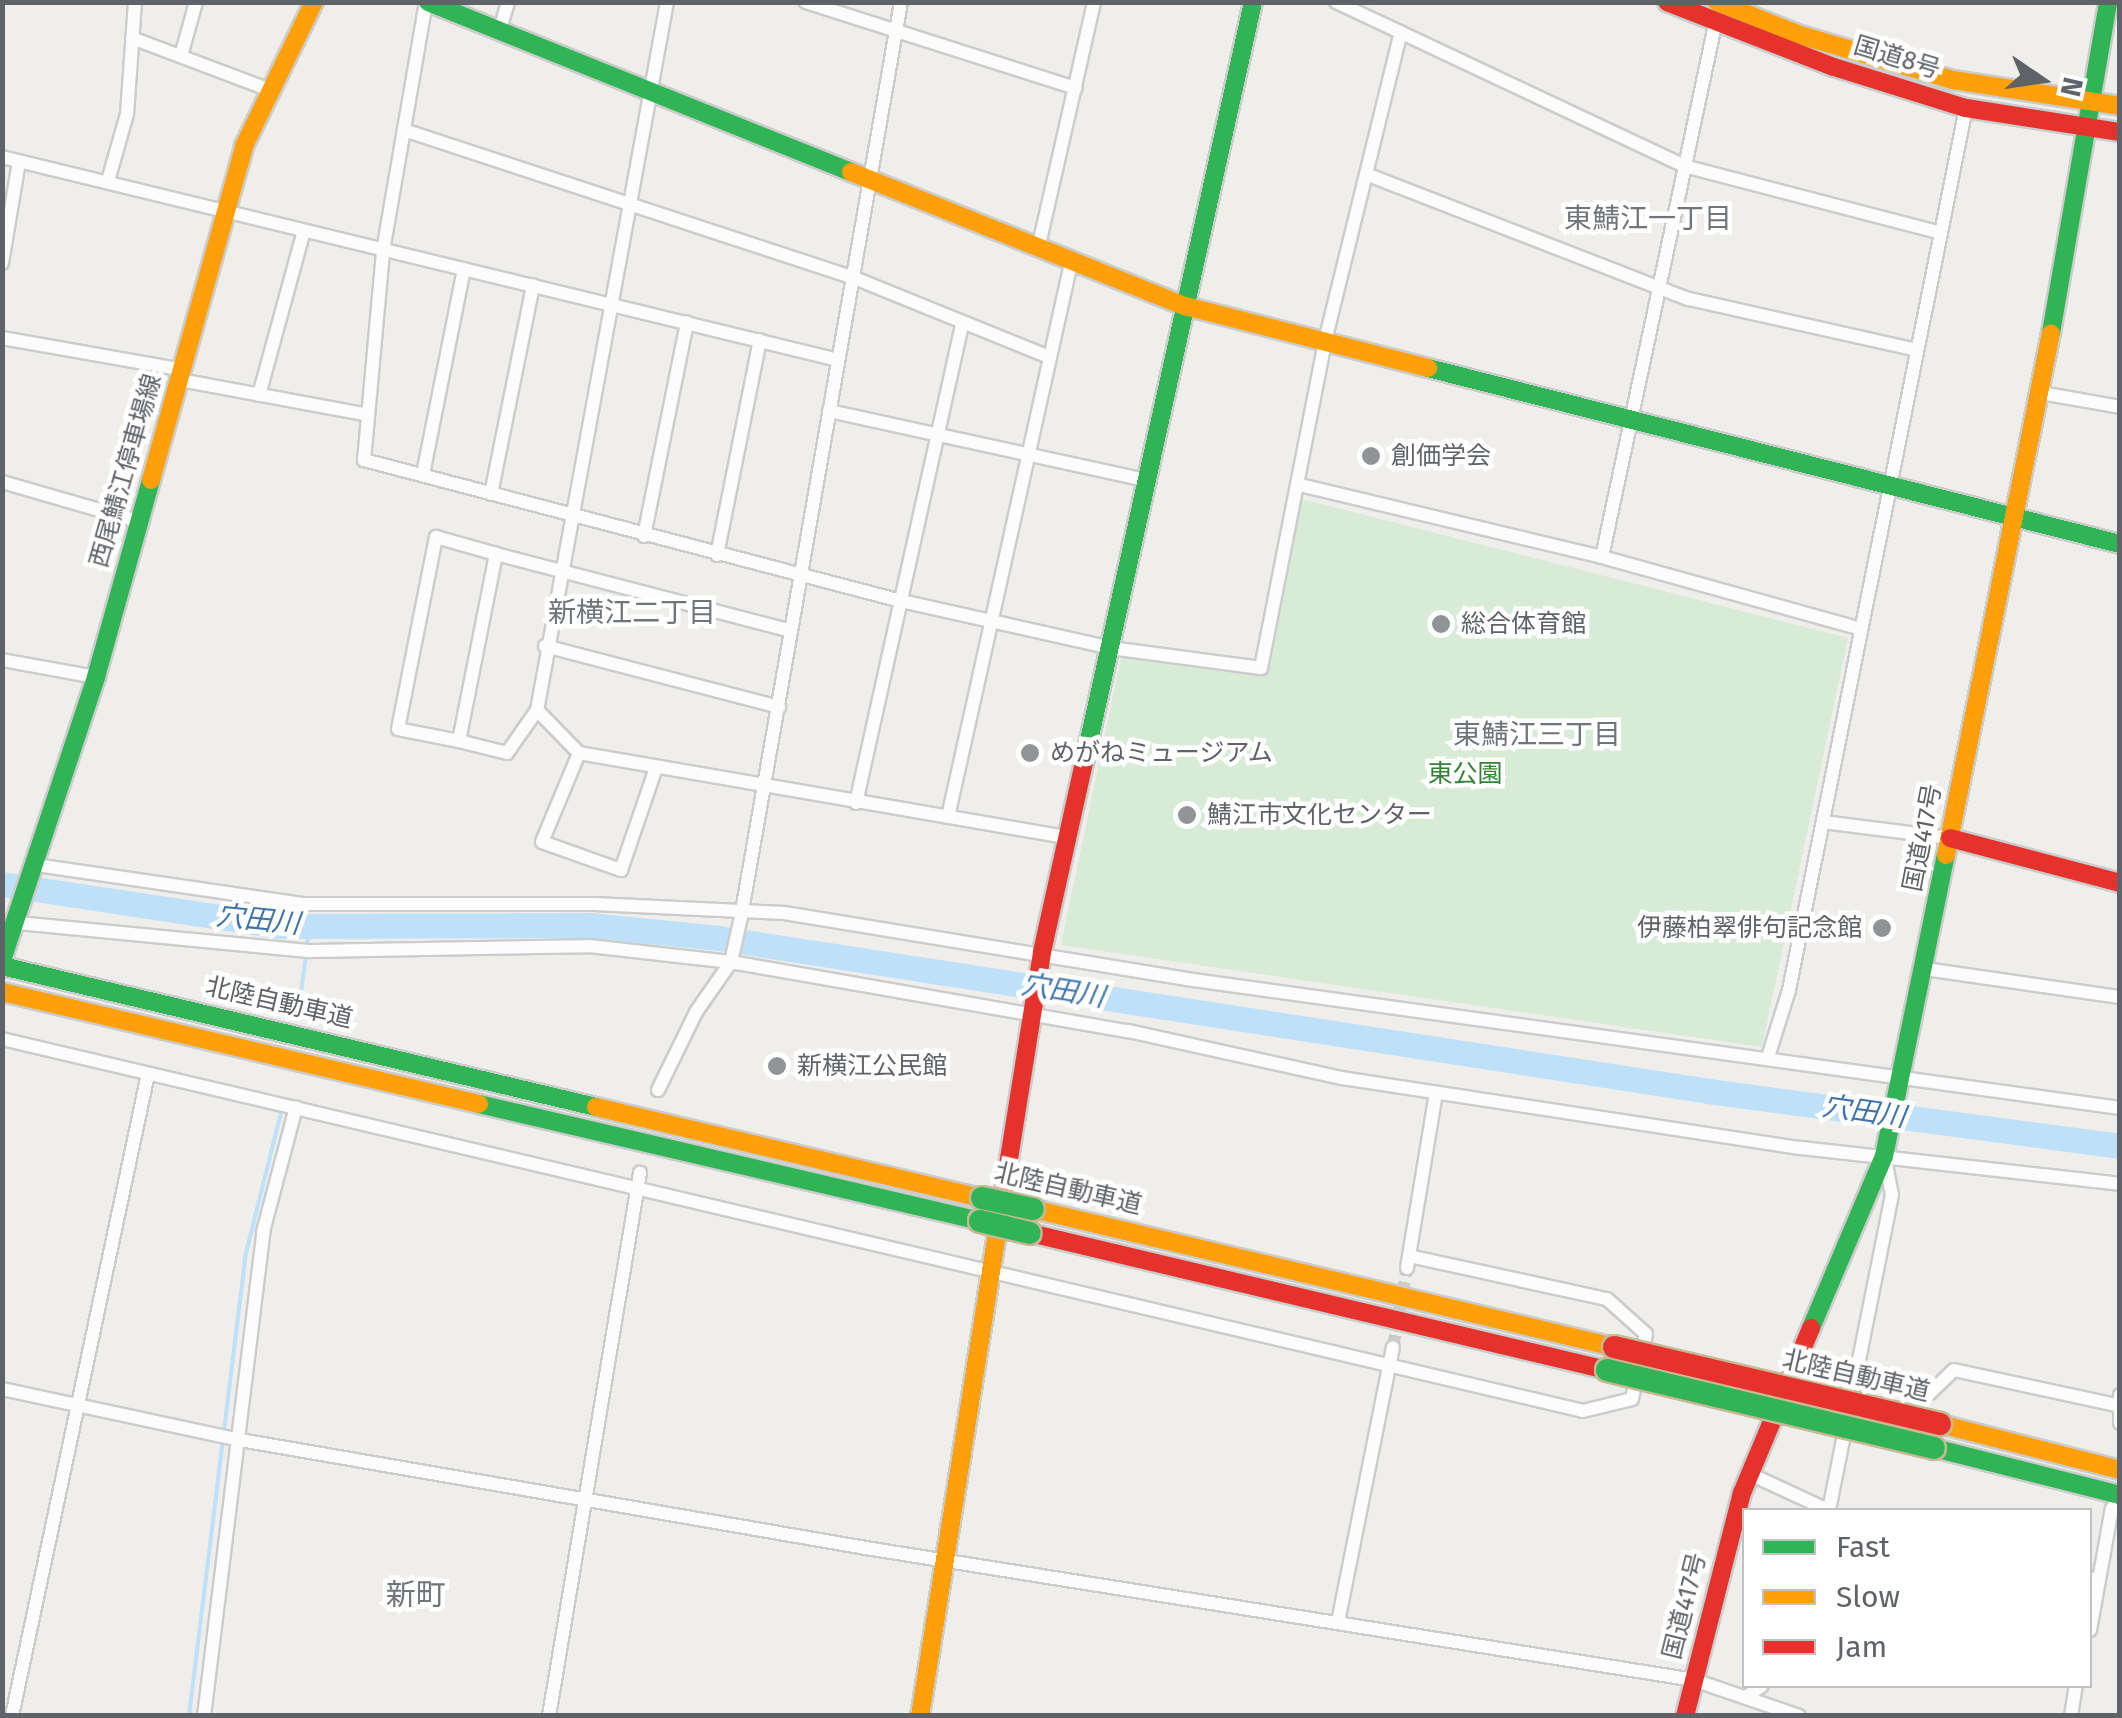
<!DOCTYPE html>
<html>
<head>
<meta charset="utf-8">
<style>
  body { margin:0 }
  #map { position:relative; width:2122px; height:1718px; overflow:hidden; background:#efeeea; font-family:"Fira Sans","Noto Sans JP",sans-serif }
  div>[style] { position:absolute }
  .green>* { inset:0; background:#d8ebd6 }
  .stream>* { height:4px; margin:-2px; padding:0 2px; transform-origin:2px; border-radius:2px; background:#bfe0f9 }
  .river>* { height:25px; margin:-12.5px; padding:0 12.5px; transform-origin:12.5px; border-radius:12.5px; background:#bfe0f9 }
  .street-tunnel>* { height:12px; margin-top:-6px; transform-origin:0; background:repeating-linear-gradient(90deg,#cbcbca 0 12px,transparent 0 18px) }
  .roads { filter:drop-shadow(2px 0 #cbcccc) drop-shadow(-2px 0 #cbcccc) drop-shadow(0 2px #cbcccc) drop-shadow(0 -2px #cbcccc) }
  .street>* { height:12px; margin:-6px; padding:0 6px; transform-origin:6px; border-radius:6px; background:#fdfcfc }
  .fast>* { height:18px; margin:-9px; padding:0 9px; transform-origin:9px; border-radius:9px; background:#30b455 }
  .slow>* { height:18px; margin:-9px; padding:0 9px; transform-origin:9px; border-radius:9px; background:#ff9f0a }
  .jam>* { height:18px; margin:-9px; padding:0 9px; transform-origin:9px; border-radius:9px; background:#e5322d }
  .bridges { filter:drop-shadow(2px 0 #c8b996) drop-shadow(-2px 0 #c8b996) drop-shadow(0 2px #c8b996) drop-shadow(0 -2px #c8b996) }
  .fast-bridge>* { height:22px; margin:-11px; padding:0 11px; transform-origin:11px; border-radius:11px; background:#30b455 }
  .jam-bridge>* { height:22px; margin:-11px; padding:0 11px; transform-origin:11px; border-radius:11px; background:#e5322d }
  .dots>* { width:28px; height:28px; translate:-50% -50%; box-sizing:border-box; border:5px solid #fff; border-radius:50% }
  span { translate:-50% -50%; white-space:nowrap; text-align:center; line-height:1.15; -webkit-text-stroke:9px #fff; paint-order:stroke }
  .street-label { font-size:25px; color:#5f6368 }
  .poi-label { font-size:25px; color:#5f6368 }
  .left { translate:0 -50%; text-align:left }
  .right { translate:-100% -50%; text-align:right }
  .park-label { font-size:25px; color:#348238 }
  .neighbourhood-label { font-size:28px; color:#70757a }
  .water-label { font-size:28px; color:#4174aa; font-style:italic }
  .quarter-label { font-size:30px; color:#70757a }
  .frame { position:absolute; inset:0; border:5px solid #5f6368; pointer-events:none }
  .legend { position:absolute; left:1742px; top:1508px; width:350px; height:180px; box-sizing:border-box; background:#fff; border:2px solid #bfc1c3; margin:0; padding:12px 18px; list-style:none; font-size:30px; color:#5f6368 }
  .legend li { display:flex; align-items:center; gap:20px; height:50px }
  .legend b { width:50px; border:2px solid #bfc1c3 }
  .north { position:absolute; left:1992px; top:30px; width:100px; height:100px; -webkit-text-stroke:8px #fff; paint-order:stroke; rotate:103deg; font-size:28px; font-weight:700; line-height:40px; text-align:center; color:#5f6368 }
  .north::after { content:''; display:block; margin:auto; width:35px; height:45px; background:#5f6368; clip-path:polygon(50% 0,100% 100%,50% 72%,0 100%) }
</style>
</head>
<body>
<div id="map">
  <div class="green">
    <i style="clip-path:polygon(1302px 499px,1848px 638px,1762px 1047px,1061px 945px,1121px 657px,1261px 673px)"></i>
  </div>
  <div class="stream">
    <i style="left:307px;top:945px;width:18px;rotate:-84deg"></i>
    <i style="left:299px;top:1009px;width:55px;rotate:-82.7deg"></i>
    <i style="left:189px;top:1716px;width:462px;rotate:-83deg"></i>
    <i style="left:245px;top:1257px;width:153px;rotate:-76deg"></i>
  </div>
  <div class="river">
    <i style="left:2px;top:884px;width:281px;rotate:8.6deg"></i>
    <i style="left:280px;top:926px;width:309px;rotate:-0.2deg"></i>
    <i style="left:589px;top:925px;width:131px;rotate:5.7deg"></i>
    <i style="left:719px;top:938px;width:1001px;rotate:8.79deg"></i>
    <i style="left:1708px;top:1091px;width:416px;rotate:7.6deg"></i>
  </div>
  <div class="street-tunnel">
    <i style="left:1393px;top:1347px;width:80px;rotate:-80deg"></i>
  </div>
  <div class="roads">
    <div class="street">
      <i style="left:426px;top:2px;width:254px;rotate:99.8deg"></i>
      <i style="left:383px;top:252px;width:209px;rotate:95.2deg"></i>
      <i style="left:364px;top:460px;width:555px;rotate:14.71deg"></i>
      <i style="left:901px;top:601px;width:215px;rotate:12.6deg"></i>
      <i style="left:1111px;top:648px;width:151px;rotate:7.6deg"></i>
      <i style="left:1261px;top:668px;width:333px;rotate:-78.9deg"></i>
      <i style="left:1325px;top:341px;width:318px;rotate:-76.2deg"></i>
      <i style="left:667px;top:2px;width:720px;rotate:100.4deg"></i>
      <i style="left:537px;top:710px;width:60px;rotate:45.7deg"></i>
      <i style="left:579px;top:753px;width:495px;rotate:9.8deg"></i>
      <i style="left:806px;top:2px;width:283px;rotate:17.7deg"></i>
      <i style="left:1336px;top:2px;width:385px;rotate:25.2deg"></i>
      <i style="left:1684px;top:166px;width:261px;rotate:14.6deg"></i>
      <i style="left:499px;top:32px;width:31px;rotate:-73deg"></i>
      <i style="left:132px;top:38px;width:145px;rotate:20.6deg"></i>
      <i style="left:181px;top:56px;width:56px;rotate:-74.5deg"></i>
      <i style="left:404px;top:130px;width:472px;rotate:18.2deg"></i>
      <i style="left:852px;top:277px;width:213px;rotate:22.1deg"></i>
      <i style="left:2px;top:157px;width:860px;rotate:13.65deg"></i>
      <i style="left:1366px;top:174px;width:346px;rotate:21.2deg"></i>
      <i style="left:1689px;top:299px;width:230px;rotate:12.6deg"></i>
      <i style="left:108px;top:181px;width:70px;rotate:-74.2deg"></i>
      <i style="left:127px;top:114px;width:112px;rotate:-85.9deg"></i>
      <i style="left:1038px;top:249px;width:253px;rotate:-77.2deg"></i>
      <i style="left:2px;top:263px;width:103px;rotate:-80.5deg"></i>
      <i style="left:2px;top:338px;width:184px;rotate:10deg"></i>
      <i style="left:180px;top:380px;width:187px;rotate:10.5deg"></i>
      <i style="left:2041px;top:393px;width:80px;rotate:10deg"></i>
      <i style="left:259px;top:395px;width:167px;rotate:-74.7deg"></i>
      <i style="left:829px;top:411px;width:323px;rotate:12.3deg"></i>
      <i style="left:423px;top:474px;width:209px;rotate:-78.7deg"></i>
      <i style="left:2px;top:482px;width:145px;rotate:16.1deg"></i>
      <i style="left:1300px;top:485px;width:310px;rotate:13.4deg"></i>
      <i style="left:1602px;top:557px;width:266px;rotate:15.5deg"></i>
      <i style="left:491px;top:494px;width:213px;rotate:-78.6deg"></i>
      <i style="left:644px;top:536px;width:218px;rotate:-78.6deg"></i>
      <i style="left:717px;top:555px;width:219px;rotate:-78.7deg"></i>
      <i style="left:1602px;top:557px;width:544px;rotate:-78.01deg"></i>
      <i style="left:545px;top:646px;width:242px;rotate:14.6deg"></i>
      <i style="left:2px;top:660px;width:96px;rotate:10.3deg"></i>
      <i style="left:537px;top:710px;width:52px;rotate:124.9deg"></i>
      <i style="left:507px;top:753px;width:49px;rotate:-166deg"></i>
      <i style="left:459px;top:741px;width:191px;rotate:-78.8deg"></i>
      <i style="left:496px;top:554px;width:302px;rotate:14.6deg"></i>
      <i style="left:459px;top:741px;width:62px;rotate:-168.9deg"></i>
      <i style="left:398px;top:729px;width:196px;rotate:-78.8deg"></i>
      <i style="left:436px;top:537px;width:62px;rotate:15.8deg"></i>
      <i style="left:579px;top:753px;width:96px;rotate:112.6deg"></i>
      <i style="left:542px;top:842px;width:84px;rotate:19.5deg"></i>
      <i style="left:621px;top:870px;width:108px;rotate:-71.1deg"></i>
      <i style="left:856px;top:803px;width:492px;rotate:-77.5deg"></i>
      <i style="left:948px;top:817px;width:567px;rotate:-77.48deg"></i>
      <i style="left:1823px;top:822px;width:128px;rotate:7.2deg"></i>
      <i style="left:36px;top:865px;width:270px;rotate:8.3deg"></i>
      <i style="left:303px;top:904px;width:291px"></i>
      <i style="left:594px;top:904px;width:190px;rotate:2.7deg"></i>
      <i style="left:784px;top:913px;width:407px;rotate:9.3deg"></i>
      <i style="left:1186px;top:979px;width:943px;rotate:7.86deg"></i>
      <i style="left:18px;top:923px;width:294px;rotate:5.5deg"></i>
      <i style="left:311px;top:951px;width:278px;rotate:-1deg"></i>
      <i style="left:589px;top:946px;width:143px;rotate:6.4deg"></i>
      <i style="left:731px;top:962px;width:403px;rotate:9.9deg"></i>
      <i style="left:1128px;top:1031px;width:219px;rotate:12.4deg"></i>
      <i style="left:1342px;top:1078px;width:464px;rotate:8.7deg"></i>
      <i style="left:1801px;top:1148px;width:321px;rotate:6.4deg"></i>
      <i style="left:1925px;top:969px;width:197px;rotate:8.2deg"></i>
      <i style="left:2px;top:1039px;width:1624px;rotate:13.24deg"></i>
      <i style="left:1583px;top:1411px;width:50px;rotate:-13.8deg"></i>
      <i style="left:1632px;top:1399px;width:25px;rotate:-78deg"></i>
      <i style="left:1768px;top:1057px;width:70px;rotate:-72.6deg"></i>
      <i style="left:1789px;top:990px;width:900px;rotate:-78.65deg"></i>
      <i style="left:658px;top:1090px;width:87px;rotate:-64deg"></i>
      <i style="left:696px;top:1012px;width:61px;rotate:-55deg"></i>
      <i style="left:731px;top:962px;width:46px;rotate:-77.5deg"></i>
      <i style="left:741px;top:917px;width:929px;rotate:-80.08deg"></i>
      <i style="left:1409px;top:1256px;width:203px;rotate:12.3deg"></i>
      <i style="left:1607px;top:1299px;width:52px;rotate:41.9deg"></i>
      <i style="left:1646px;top:1334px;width:21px;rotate:101deg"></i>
      <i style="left:1407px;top:1268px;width:177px;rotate:-80.6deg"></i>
      <i style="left:1852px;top:1374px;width:80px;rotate:13.7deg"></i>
      <i style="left:1930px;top:1393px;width:33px;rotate:-44deg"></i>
      <i style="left:1954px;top:1370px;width:170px;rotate:12.2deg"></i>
      <i style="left:2px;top:1389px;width:243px;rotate:12.1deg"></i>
      <i style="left:240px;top:1440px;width:641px;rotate:9.79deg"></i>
      <i style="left:872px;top:1549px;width:832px;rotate:9.05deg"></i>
      <i style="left:1694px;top:1680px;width:111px;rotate:18.9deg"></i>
      <i style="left:2120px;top:1395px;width:28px;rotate:90deg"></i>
      <i style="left:1750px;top:1474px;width:86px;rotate:24.8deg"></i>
      <i style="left:1829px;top:1510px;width:321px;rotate:-78.7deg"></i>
      <i style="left:1892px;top:1195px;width:38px;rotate:-101deg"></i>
      <i style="left:2090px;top:1578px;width:9px;rotate:13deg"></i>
      <i style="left:2099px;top:1580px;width:51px;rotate:100.2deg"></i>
      <i style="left:2099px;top:1580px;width:73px;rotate:-79.8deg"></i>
      <i style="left:1338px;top:1622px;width:280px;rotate:-78.7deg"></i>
      <i style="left:1746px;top:1697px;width:19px;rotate:-35deg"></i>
      <i style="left:12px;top:1716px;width:656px;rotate:-78.04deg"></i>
      <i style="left:204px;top:1716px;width:488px;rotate:-83deg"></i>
      <i style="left:263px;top:1232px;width:129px;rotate:-75.2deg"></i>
      <i style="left:549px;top:1716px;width:551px;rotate:-80.49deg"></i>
      <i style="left:2071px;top:1716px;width:30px;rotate:-81deg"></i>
    </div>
    <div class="fast">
      <i style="left:428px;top:2px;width:456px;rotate:21.9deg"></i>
      <i style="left:2051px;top:333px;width:336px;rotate:-80.2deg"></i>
      <i style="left:1428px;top:368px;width:714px;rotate:14.27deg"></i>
      <i style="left:1086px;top:754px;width:770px;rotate:-77.48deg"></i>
      <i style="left:2px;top:960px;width:298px;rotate:-71.6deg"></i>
      <i style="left:96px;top:677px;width:205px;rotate:-74.4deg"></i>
      <i style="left:2px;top:966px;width:611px;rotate:13.35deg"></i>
      <i style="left:479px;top:1104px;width:514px;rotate:13.14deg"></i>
      <i style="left:1811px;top:1328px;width:187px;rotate:-67deg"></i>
      <i style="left:1884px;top:1156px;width:307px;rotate:-78.4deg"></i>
      <i style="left:1934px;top:1448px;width:192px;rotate:14.2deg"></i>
    </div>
    <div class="slow">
      <i style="left:1717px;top:2px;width:89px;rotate:21.7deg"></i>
      <i style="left:1800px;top:35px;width:159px;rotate:16.4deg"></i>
      <i style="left:1953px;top:80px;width:169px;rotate:8.8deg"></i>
      <i style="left:851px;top:172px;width:360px;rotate:21.9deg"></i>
      <i style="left:1185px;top:306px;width:251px;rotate:14.3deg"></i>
      <i style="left:151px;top:480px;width:347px;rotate:-74.4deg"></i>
      <i style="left:244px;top:146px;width:160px;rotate:-64.1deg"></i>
      <i style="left:1946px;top:855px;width:532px;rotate:-78.63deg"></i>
      <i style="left:2px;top:992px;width:490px;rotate:13.2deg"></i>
      <i style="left:596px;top:1107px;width:397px;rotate:13.3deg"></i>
      <i style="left:1033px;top:1209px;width:597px;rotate:13.36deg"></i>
      <i style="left:1940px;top:1424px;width:186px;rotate:14.3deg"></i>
      <i style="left:920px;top:1716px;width:533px;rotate:-80.93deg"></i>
    </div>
    <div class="jam">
      <i style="left:1667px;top:2px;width:179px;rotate:21.3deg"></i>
      <i style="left:1834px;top:67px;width:138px;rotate:17.3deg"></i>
      <i style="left:1966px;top:108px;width:156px;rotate:8.9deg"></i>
      <i style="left:1950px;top:838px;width:176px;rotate:14.8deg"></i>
      <i style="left:1004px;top:1190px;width:241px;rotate:-80.9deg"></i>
      <i style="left:1042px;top:952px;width:203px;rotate:-77.5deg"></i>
      <i style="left:1030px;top:1233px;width:593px;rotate:13.36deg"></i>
      <i style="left:1685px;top:1716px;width:230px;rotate:-75.7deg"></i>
      <i style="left:1742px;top:1493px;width:179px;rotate:-67.3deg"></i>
    </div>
  </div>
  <div class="bridges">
    <div class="fast-bridge">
      <i style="left:982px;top:1198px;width:52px;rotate:12.2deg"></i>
      <i style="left:980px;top:1221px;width:51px;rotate:13.5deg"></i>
      <i style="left:1607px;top:1370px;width:336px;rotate:13.4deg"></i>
    </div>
    <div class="jam-bridge">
      <i style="left:1614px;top:1347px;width:335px;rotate:13.3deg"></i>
    </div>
  </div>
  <div class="dots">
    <i style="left:1371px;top:456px;background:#919496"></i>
    <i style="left:1441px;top:624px;background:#919496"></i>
    <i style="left:1030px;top:753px;background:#919496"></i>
    <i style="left:1187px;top:815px;background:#919496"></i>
    <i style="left:1882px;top:928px;background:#919496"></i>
    <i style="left:777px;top:1066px;background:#919496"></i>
  </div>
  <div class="street-label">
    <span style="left:1897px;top:58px;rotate:17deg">国道8号</span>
    <span style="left:126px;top:471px;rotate:-74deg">西尾鯖江停車場線</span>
    <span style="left:1923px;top:838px;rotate:-79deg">国道417号</span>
    <span style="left:279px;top:1003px;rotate:13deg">北陸自動車道</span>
    <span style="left:1068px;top:1189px;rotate:13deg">北陸自動車道</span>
    <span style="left:1856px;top:1376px;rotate:13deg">北陸自動車道</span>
    <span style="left:1685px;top:1606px;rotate:-76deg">国道417号</span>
  </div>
  <div class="poi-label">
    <span class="left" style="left:1391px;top:456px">創価学会</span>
    <span class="left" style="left:1461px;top:624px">総合体育館</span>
    <span class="left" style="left:1050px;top:753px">めがねミュージアム</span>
    <span class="left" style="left:1207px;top:815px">鯖江市文化センター</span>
    <span class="right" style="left:1862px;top:928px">伊藤柏翠俳句記念館</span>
    <span class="left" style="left:797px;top:1066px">新横江公民館</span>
  </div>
  <div class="park-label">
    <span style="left:1465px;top:774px">東公園</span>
  </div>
  <div class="neighbourhood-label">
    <span style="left:1648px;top:219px">東鯖江一丁目</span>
    <span style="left:632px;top:613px">新横江二丁目</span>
    <span style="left:1537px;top:735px">東鯖江三丁目</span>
  </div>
  <div class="water-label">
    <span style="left:258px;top:920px;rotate:6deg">穴田川</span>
    <span style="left:1063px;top:991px;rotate:9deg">穴田川</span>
    <span style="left:1864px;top:1112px;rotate:8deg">穴田川</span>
  </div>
  <div class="quarter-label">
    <span style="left:416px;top:1595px">新町</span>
  </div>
  <div class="frame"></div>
  <ul class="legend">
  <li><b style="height:12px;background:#30b455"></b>Fast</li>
  <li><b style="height:12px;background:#ff9f0a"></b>Slow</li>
  <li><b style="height:12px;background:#e5322d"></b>Jam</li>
  </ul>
  <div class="north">N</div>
</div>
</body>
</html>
